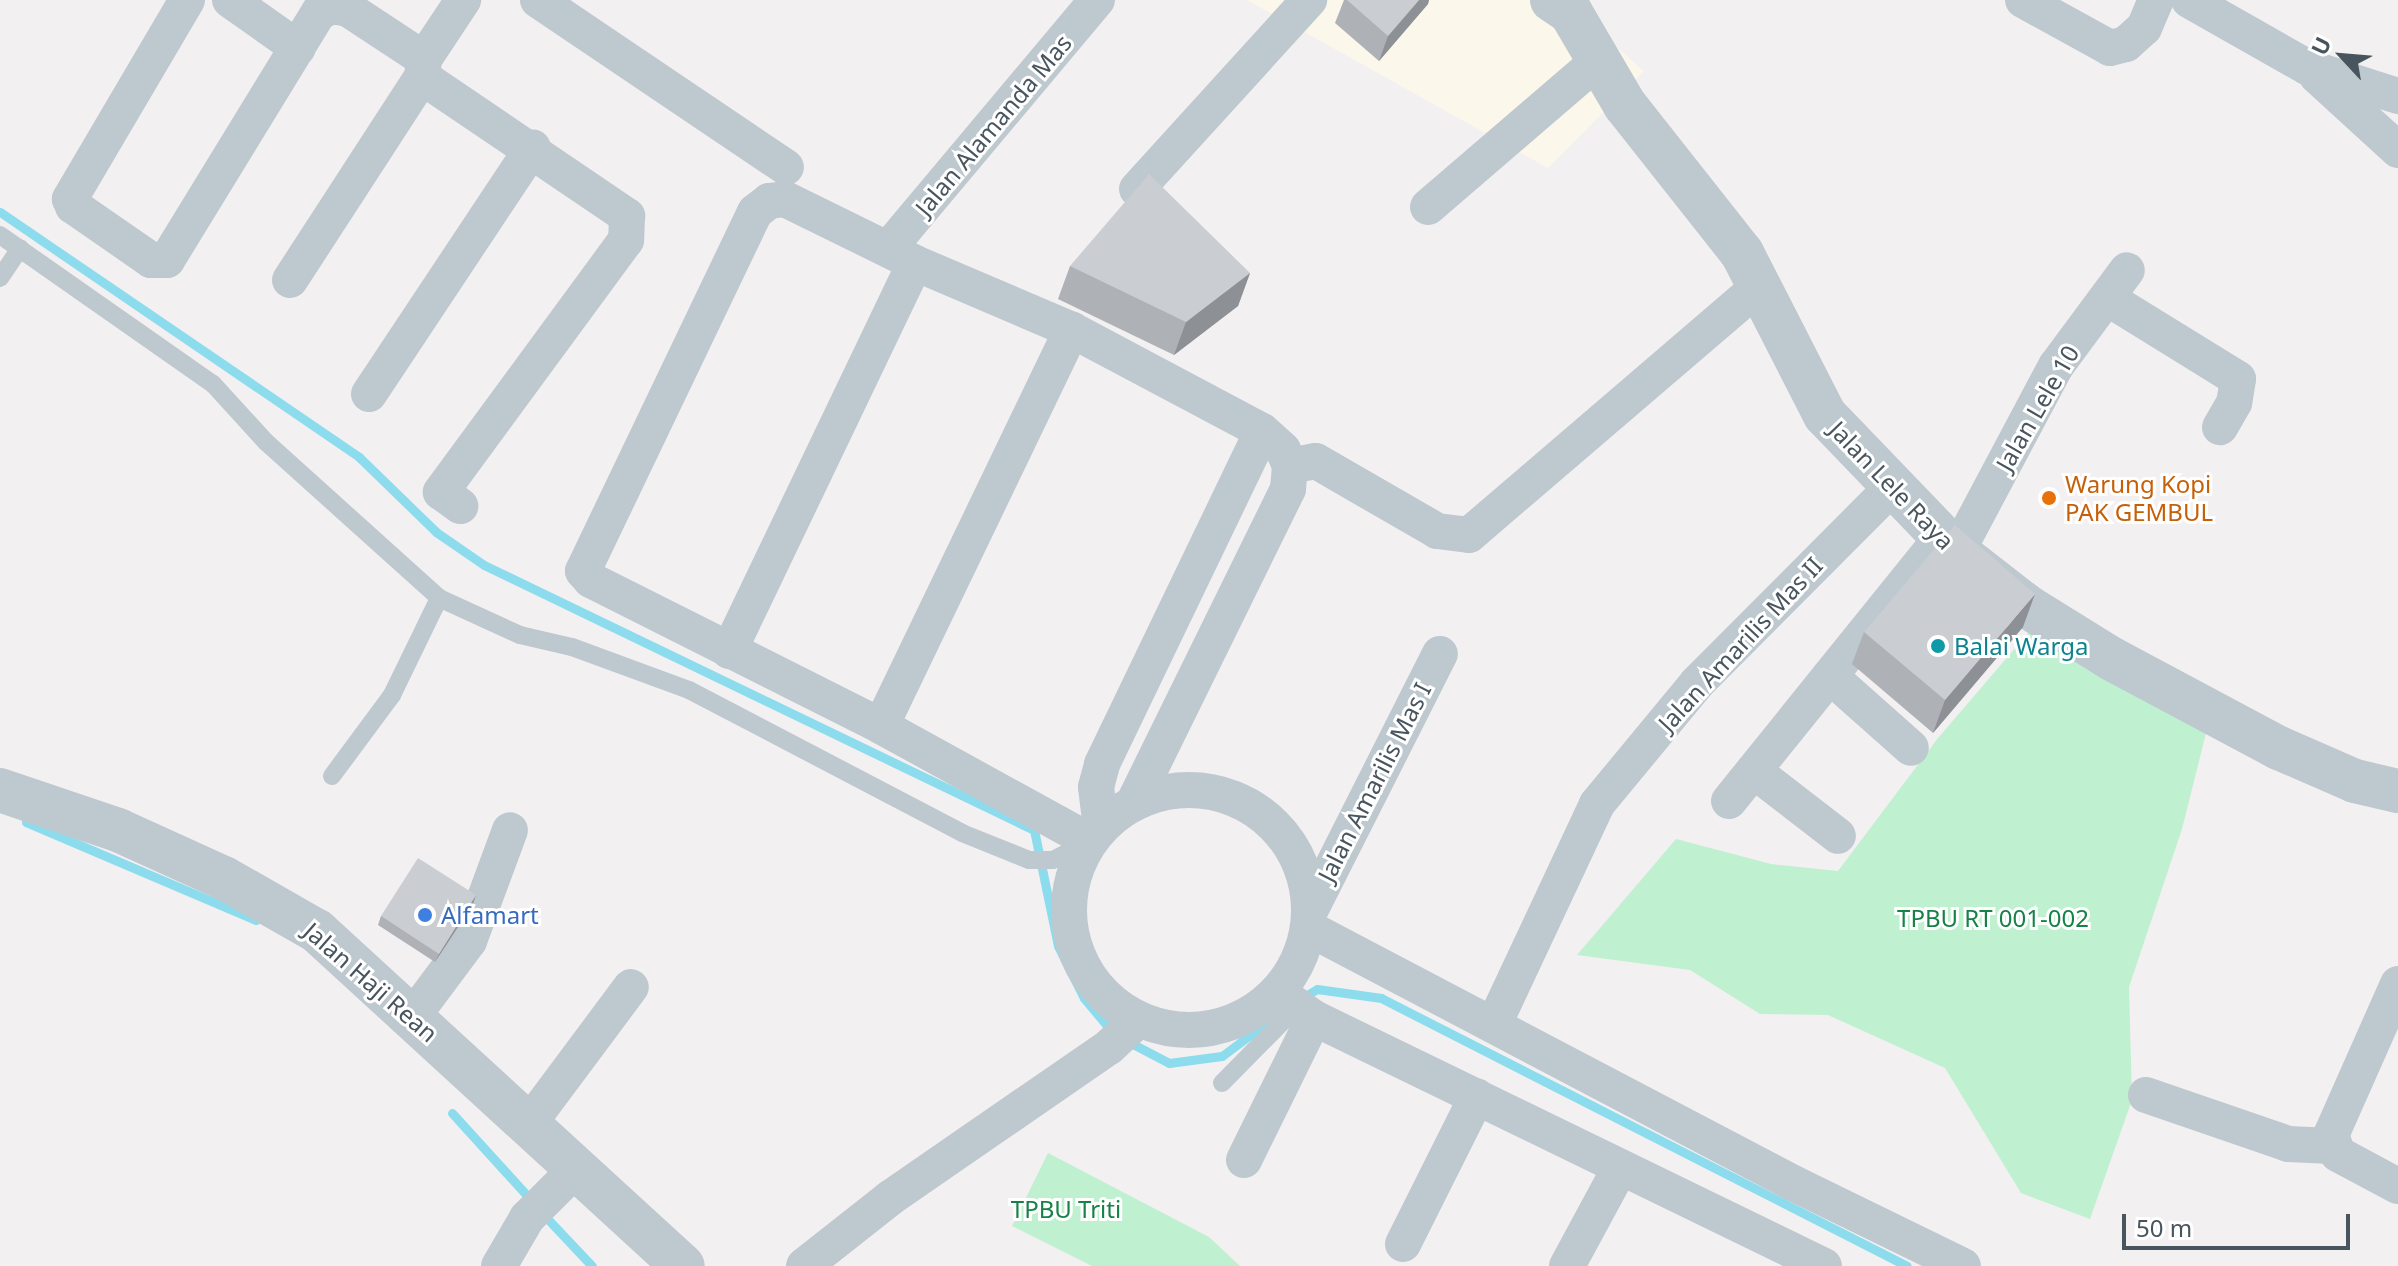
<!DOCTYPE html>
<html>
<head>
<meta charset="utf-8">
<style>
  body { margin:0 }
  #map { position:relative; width:2398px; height:1266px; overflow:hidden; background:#f3f0f1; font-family:"Noto Sans",sans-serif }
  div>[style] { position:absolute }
  .commercial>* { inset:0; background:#fcf7eb }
  .green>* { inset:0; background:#bff0d0 }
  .stream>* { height:9px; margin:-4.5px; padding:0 4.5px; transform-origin:4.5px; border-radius:4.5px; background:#8cdced }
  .service>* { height:18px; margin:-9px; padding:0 9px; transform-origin:9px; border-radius:9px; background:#bec8cf }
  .minor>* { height:36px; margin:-18px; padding:0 18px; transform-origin:18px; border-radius:18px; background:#bec8cf }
  .minor>.ring { margin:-18px; padding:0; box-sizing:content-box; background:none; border:36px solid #bec8cf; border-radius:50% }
  .tertiary>* { height:44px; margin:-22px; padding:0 22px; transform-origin:22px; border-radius:22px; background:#bec8cf }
  .wall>* { inset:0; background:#aeb1b5 }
  .shaded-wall>* { inset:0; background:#8d9094 }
  .building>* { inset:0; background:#caced3 }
  .dots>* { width:22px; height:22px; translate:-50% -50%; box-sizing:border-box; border:4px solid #fff; border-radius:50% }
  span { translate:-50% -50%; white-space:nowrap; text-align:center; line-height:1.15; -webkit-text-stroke:6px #fff; paint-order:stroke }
  .street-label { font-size:24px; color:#48555e }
  .food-label { font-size:24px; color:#c56008 }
  .left { translate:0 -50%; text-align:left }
  .culture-label { font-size:24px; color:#0d838f }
  .shop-label { font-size:24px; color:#366cbe }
  .park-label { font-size:24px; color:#178248 }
  .north { position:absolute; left:2302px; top:16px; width:80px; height:80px; -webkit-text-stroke:6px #fff; paint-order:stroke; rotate:296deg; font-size:22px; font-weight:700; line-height:32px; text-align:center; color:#48555e }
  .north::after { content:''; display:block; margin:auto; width:28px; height:36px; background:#48555e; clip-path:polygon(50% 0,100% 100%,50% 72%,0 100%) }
  .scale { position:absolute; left:2122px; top:1214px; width:228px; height:36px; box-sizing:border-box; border:4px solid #48555e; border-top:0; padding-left:10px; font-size:24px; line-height:28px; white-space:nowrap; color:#48555e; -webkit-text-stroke:6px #fff; paint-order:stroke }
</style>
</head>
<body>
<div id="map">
  <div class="commercial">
    <i style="clip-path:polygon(1247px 0,1562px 0,1644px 71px,1548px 168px)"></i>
  </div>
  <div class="green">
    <i style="clip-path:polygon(2029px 632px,2207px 729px,2182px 829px,2129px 987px,2132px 1100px,2090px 1219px,2021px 1193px,1945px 1068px,1828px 1015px,1760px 1014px,1690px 970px,1577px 955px,1676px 839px,1771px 864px,1838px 871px,1938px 738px)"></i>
    <i style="clip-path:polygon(1048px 1153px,1209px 1237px,1240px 1266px,1092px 1266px,1012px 1226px)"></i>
  </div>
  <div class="stream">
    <i style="left:0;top:212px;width:435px;rotate:34.3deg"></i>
    <i style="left:359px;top:457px;width:107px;rotate:44.2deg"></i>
    <i style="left:436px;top:532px;width:58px;rotate:34.5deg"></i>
    <i style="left:484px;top:565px;width:611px;rotate:25.73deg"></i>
    <i style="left:1034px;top:830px;width:118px;rotate:78.3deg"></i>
    <i style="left:1058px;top:946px;width:58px;rotate:63.4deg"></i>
    <i style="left:1084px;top:998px;width:47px;rotate:50.2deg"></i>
    <i style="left:26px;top:822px;width:250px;rotate:23.1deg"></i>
    <i style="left:1302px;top:998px;width:17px;rotate:-31deg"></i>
    <i style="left:1317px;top:989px;width:65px;rotate:8deg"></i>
    <i style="left:1381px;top:998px;width:590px;rotate:27deg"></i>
    <i style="left:1127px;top:1041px;width:47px;rotate:27.6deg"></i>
    <i style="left:1169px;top:1063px;width:53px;rotate:-7.5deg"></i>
    <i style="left:1222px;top:1056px;width:80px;rotate:-36.9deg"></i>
    <i style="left:452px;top:1113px;width:120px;rotate:47.7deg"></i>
    <i style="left:542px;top:1213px;width:73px;rotate:46.7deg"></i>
  </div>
  <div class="service">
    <i style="left:0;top:235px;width:260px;rotate:35deg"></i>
    <i style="left:213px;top:384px;width:79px;rotate:47.6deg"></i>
    <i style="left:266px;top:442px;width:233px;rotate:42deg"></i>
    <i style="left:439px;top:598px;width:89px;rotate:24.6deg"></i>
    <i style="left:520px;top:635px;width:53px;rotate:13deg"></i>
    <i style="left:572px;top:647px;width:125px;rotate:20.2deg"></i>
    <i style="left:689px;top:690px;width:308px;rotate:27.6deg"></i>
    <i style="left:962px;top:833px;width:72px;rotate:21.9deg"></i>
    <i style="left:1029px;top:860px;width:24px"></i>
    <i style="left:1053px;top:860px;width:42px;rotate:-27.2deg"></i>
    <i style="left:0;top:278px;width:36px;rotate:-56deg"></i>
    <i style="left:332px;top:776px;width:101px;rotate:-53.5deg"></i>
    <i style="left:392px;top:695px;width:108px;rotate:-64.1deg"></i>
    <i style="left:1222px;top:1083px;width:105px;rotate:-45.4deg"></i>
  </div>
  <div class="minor">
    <i style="left:187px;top:0;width:231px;rotate:120.5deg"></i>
    <i style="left:70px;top:199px;width:8px;rotate:67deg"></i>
    <i style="left:73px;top:206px;width:95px;rotate:34.7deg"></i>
    <i style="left:151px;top:260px;width:16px"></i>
    <i style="left:167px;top:260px;width:291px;rotate:-58.5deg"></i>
    <i style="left:319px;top:12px;width:15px;rotate:-23deg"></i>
    <i style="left:333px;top:6px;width:15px;rotate:11deg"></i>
    <i style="left:348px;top:9px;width:91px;rotate:33.3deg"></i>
    <i style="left:424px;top:59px;width:18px;rotate:96deg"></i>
    <i style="left:422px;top:77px;width:248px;rotate:34.1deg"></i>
    <i style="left:627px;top:216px;width:24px;rotate:92deg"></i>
    <i style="left:626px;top:240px;width:313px;rotate:126.3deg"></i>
    <i style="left:441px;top:492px;width:24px;rotate:36deg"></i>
    <i style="left:230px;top:0;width:83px;rotate:35.2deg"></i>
    <i style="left:538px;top:0;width:299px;rotate:34deg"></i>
    <i style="left:2023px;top:0;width:99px;rotate:28.9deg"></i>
    <i style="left:2110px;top:48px;width:16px;rotate:-14deg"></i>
    <i style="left:2126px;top:44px;width:24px;rotate:-42deg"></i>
    <i style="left:2144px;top:28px;width:30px;rotate:-67deg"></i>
    <i style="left:2189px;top:0;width:136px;rotate:29.6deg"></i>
    <i style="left:2307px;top:67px;width:96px;rotate:17.7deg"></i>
    <i style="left:424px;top:59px;width:71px;rotate:-56.5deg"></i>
    <i style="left:2317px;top:76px;width:110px;rotate:42.4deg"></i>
    <i style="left:1137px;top:189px;width:256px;rotate:-47.7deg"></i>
    <i style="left:1428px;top:207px;width:225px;rotate:-40.7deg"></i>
    <i style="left:888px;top:249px;width:325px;rotate:-50deg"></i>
    <i style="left:290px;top:280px;width:242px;rotate:-57deg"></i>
    <i style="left:2107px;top:298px;width:154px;rotate:31.7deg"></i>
    <i style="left:2238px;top:379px;width:24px;rotate:99deg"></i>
    <i style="left:2234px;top:403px;width:28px;rotate:120deg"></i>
    <i style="left:369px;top:394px;width:296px;rotate:-56.4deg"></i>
    <i style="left:1290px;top:466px;width:26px;rotate:-11deg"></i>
    <i style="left:1316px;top:461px;width:140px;rotate:30deg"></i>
    <i style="left:1437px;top:531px;width:32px;rotate:7deg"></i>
    <i style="left:1469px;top:535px;width:383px;rotate:-40.6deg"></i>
    <i style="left:1957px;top:552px;width:211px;rotate:-62deg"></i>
    <i style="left:2056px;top:366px;width:119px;rotate:-53.5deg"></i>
    <i style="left:729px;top:651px;width:430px;rotate:-64.4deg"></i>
    <i style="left:1830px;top:676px;width:108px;rotate:41.6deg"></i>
    <i style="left:881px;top:726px;width:440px;rotate:-64.3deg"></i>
    <i style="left:1754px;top:771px;width:106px;rotate:37.7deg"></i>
    <i class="ring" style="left:1069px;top:790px;width:204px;height:204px"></i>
    <i style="left:1729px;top:801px;width:339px;rotate:-51.1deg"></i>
    <i style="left:1101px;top:828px;width:41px;rotate:-97deg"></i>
    <i style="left:1096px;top:787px;width:24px;rotate:-75deg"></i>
    <i style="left:1102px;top:764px;width:369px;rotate:-64.3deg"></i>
    <i style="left:1090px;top:841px;width:239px;rotate:-151.2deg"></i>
    <i style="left:881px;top:726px;width:325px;rotate:-153.3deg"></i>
    <i style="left:591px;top:580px;width:12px;rotate:-132deg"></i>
    <i style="left:583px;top:571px;width:398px;rotate:-64.4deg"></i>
    <i style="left:755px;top:212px;width:18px;rotate:-38deg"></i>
    <i style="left:769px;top:201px;width:16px;rotate:-7deg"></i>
    <i style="left:785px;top:199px;width:145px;rotate:26.2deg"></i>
    <i style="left:915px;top:263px;width:171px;rotate:23.1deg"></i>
    <i style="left:1072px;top:330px;width:215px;rotate:28deg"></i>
    <i style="left:1262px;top:431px;width:28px;rotate:42deg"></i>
    <i style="left:1283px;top:450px;width:17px;rotate:66deg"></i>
    <i style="left:1290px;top:466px;width:23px;rotate:95deg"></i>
    <i style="left:1288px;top:489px;width:351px;rotate:116.2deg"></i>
    <i style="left:1310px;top:911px;width:288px;rotate:-63.2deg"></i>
    <i style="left:1308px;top:928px;width:548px;rotate:27.73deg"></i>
    <i style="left:1793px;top:1183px;width:189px;rotate:26deg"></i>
    <i style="left:2398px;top:984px;width:165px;rotate:113.9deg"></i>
    <i style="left:2331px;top:1135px;width:20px;rotate:70deg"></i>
    <i style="left:2338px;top:1154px;width:68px;rotate:28.1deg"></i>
    <i style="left:1278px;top:992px;width:44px;rotate:35.8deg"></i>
    <i style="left:1314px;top:1018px;width:567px;rotate:25.93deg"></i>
    <i style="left:413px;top:1016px;width:94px;rotate:-53.3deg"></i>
    <i style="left:469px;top:941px;width:118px;rotate:-69.7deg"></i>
    <i style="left:1495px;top:1022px;width:241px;rotate:-64.9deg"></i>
    <i style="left:1597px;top:804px;width:157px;rotate:-50.4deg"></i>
    <i style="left:1697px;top:683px;width:275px;rotate:-45.1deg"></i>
    <i style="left:2146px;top:1095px;width:150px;rotate:19deg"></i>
    <i style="left:2288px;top:1144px;width:44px;rotate:2.6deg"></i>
    <i style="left:528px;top:1125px;width:172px;rotate:-53.3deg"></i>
    <i style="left:1244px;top:1160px;width:158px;rotate:-63.8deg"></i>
    <i style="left:1403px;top:1244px;width:165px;rotate:-63.4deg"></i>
    <i style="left:499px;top:1266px;width:56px;rotate:-59.7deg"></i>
    <i style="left:527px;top:1218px;width:68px;rotate:-45deg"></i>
    <i style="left:804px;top:1266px;width:110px;rotate:-38.3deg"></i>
    <i style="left:890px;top:1198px;width:266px;rotate:-34.6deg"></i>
    <i style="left:1109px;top:1047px;width:40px;rotate:-43deg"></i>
    <i style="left:1567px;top:1266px;width:111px;rotate:-61.6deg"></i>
  </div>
  <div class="tertiary">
    <i style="left:1552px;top:0;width:23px;rotate:34deg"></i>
    <i style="left:1571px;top:13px;width:107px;rotate:59.6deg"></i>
    <i style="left:1625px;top:105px;width:189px;rotate:51.7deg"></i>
    <i style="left:1742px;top:253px;width:182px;rotate:62.9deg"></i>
    <i style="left:1825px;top:415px;width:190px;rotate:46.1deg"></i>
    <i style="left:1957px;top:552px;width:90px;rotate:37.8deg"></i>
    <i style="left:2028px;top:607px;width:99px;rotate:31.8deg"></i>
    <i style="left:2112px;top:659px;width:189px;rotate:28.1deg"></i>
    <i style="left:2279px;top:748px;width:83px;rotate:23.5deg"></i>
    <i style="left:2355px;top:781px;width:44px;rotate:13.1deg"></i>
    <i style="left:0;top:790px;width:125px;rotate:18.7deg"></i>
    <i style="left:118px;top:830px;width:116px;rotate:24.4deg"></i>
    <i style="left:224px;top:878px;width:107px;rotate:29.7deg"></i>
    <i style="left:317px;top:931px;width:496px;rotate:42.5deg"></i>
  </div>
  <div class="wall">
    <i style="clip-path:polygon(1344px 0,1429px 0,1428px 4px,1379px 61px,1335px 23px)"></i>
    <i style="clip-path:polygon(1070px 266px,1250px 273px,1238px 306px,1174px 355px,1058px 299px)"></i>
    <i style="clip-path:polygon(2023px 627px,1933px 733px,1852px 664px,1864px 632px)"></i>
    <i style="clip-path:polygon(473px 904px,435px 962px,378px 925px,381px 916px)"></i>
  </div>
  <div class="shaded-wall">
    <i style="clip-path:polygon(1419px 0,1429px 0,1428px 4px,1379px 61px,1388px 36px)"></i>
    <i style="clip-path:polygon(1250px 273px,1238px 306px,1174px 355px,1186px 322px)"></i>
    <i style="clip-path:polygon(2035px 594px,2023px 627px,1933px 733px,1945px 700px)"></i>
    <i style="clip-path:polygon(476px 895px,473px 904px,435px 962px,439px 954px)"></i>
  </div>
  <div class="building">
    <i style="clip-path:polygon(1347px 0,1419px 0,1388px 36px)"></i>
    <i style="clip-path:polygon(1149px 174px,1250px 273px,1186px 322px,1070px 266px)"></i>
    <i style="clip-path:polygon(1955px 525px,2035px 594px,1945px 700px,1864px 632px)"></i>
    <i style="clip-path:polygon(418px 858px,476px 895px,439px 954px,381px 916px)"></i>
  </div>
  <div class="dots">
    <i style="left:2049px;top:498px;background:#e8710a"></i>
    <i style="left:1938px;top:646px;background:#0f9aa8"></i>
    <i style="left:425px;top:915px;background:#3f7fe0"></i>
  </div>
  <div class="street-label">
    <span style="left:993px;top:125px;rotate:-50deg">Jalan Alamanda Mas</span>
    <span style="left:2037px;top:408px;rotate:-60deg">Jalan Lele 10</span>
    <span style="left:1892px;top:485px;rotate:46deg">Jalan Lele Raya</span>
    <span style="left:1740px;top:644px;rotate:-47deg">Jalan Amarilis Mas II</span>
    <span style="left:1374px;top:782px;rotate:-63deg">Jalan Amarilis Mas I</span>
    <span style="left:371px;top:982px;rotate:41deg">Jalan Haji Rean</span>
  </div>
  <div class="food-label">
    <span class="left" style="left:2065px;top:498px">Warung Kopi<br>PAK GEMBUL</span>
  </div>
  <div class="culture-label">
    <span class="left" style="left:1954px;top:646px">Balai Warga</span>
  </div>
  <div class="shop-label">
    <span class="left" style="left:441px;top:915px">Alfamart</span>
  </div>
  <div class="park-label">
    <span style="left:1993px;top:918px">TPBU RT 001-002</span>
    <span style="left:1066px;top:1209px">TPBU Triti</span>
  </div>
  <div class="north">U</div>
  <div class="scale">50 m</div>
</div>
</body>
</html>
